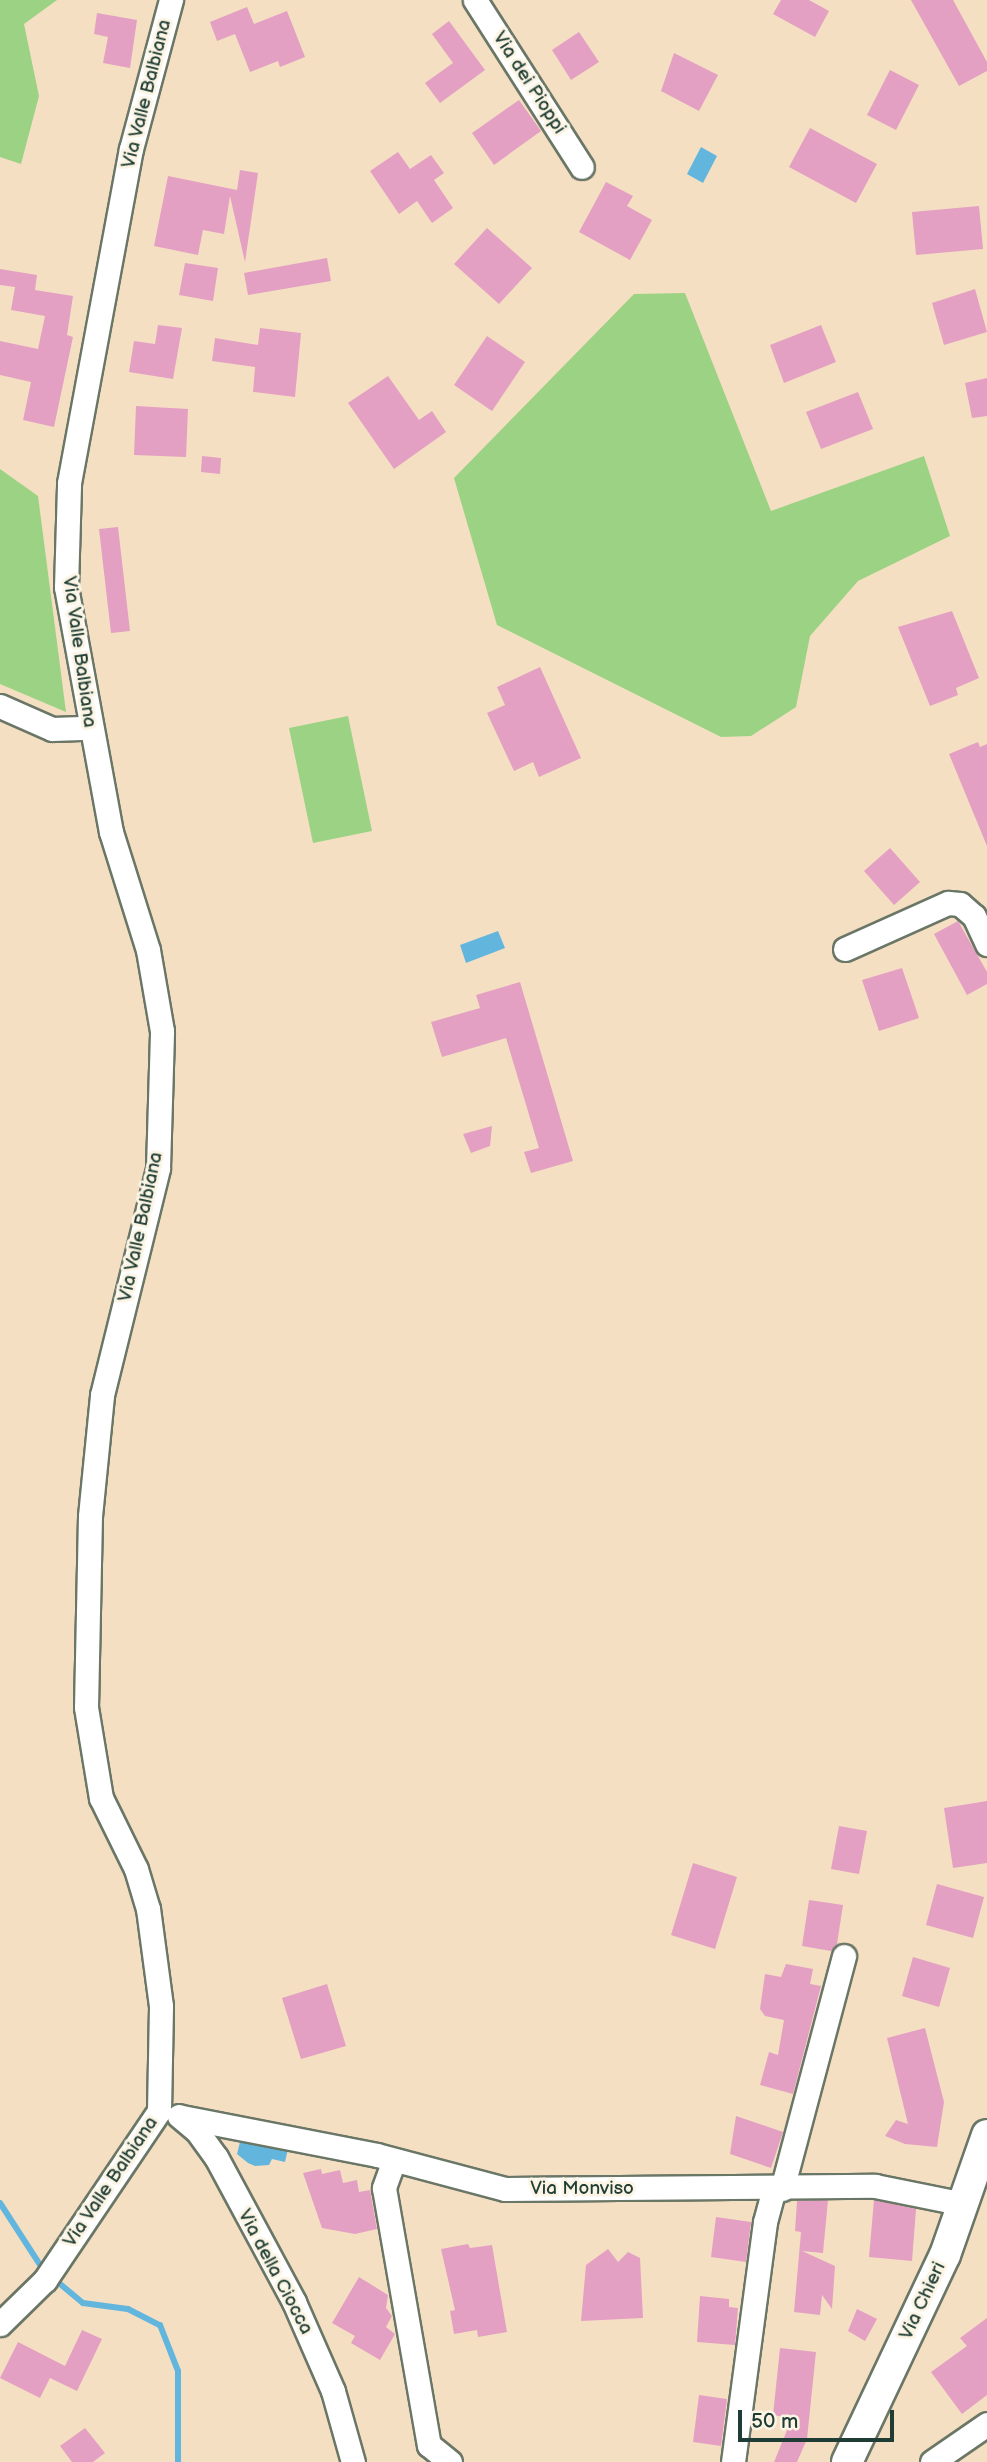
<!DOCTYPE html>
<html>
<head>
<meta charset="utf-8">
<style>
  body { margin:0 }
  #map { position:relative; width:987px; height:2462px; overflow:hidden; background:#f5dfc3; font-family:"Balsamiq Sans",sans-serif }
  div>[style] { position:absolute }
  .green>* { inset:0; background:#9cd283 }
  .water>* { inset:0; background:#62b6de }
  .stream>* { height:6px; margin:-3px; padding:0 3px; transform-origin:3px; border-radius:3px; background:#62b6de }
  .building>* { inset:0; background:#e3a0c2 }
  .roads { filter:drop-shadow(2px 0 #6a7666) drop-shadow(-2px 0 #6a7666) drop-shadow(0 2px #6a7666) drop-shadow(0 -2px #6a7666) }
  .minor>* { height:23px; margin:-11.5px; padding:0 11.5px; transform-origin:11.5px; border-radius:11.5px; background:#fff }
  .major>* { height:30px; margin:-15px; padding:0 15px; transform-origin:15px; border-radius:15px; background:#fff }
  span { translate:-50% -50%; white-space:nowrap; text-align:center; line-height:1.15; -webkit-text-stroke:6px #fcf5e5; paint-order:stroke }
  .street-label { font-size:19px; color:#1f3d34 }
  .scale { position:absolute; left:738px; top:2410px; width:156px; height:32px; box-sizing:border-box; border:4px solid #1f3d34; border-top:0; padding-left:9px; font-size:21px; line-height:24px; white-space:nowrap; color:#1f3d34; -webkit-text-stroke:5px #fcf5e5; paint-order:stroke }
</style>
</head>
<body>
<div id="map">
  <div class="green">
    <i style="clip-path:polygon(0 0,57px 0,24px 24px,39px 96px,21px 164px,0 157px)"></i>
    <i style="clip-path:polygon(685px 293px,771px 511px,924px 456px,950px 536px,858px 581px,810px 636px,796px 707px,751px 736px,721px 737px,497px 625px,454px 478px,634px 294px)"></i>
    <i style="clip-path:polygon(0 469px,38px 496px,66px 712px,0 684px)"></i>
    <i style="clip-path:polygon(348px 716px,372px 831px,313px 843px,289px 728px)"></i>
  </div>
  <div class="water">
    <i style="clip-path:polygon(701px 147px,717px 156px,703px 183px,687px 174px)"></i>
    <i style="clip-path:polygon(498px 931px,505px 948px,466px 963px,460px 945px)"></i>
    <i style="clip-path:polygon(241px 2138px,288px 2149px,285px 2162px,272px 2159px,269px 2165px,255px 2166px,248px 2163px,237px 2154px)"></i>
  </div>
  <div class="stream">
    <i style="left:0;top:2203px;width:77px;rotate:57.1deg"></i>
    <i style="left:53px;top:2278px;width:39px;rotate:40deg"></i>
    <i style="left:83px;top:2303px;width:45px;rotate:7.6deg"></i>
    <i style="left:128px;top:2309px;width:36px;rotate:27deg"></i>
    <i style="left:160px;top:2325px;width:49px;rotate:68.6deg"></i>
    <i style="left:178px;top:2371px;width:91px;rotate:90deg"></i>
  </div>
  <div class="building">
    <i style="clip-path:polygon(781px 0,809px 0,829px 11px,815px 37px,773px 14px)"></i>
    <i style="clip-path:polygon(911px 0,953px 0,987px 62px,987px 71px,959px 86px)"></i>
    <i style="clip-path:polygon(247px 7px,254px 24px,287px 11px,305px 57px,280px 67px,278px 61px,250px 72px,235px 34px,217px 41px,210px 22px)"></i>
    <i style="clip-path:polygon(97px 13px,137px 20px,130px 68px,103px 63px,108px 37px,94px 34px)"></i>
    <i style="clip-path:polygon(449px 21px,485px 70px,440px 103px,425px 83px,453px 63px,432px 34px)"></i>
    <i style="clip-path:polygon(579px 32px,599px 62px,571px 80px,552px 50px)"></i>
    <i style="clip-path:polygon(674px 53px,718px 75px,699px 111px,661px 91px)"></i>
    <i style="clip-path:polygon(890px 70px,919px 85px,896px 130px,867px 115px)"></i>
    <i style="clip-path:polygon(519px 100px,541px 131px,494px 165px,472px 133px)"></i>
    <i style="clip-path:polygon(810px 128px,877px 164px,856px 203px,789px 167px)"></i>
    <i style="clip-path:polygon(398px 152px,410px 169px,431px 155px,444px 173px,434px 180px,453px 208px,432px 223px,417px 201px,399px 214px,370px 171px)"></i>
    <i style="clip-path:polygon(240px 170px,258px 173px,245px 262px,230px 196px,224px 234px,203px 230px,198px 255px,154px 246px,168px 176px,237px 190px)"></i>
    <i style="clip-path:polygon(606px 182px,633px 196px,627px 206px,652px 220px,630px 260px,579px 232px)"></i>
    <i style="clip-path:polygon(979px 206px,983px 249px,916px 255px,912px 212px)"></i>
    <i style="clip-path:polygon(487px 228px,532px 268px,499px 304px,454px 264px)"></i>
    <i style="clip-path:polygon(327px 258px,331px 281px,248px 295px,244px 273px)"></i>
    <i style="clip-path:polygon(185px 263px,218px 268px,213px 301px,179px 295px)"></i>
    <i style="clip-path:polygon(0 269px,37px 275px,35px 290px,73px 296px,67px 335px,73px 337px,54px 427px,23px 420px,31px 382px,0 375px,0 341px,38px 349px,45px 316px,11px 310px,15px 287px,0 285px)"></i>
    <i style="clip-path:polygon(975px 289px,987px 332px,944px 345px,932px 303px)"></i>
    <i style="clip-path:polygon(158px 325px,182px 328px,173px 379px,129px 372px,134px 341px,155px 344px)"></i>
    <i style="clip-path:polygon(821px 325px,836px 362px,784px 383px,770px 345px)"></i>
    <i style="clip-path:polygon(260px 328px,301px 333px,295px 397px,253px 392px,255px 367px,212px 361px,215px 338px,258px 345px)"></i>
    <i style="clip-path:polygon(487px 336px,525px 362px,492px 411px,454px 385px)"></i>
    <i style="clip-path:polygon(388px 376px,419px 420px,432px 411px,446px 432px,394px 469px,348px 403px)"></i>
    <i style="clip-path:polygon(987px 378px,987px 416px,972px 418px,965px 383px)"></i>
    <i style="clip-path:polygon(858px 392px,873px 429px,821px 449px,806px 412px)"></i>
    <i style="clip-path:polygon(136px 406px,188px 409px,186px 457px,134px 455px)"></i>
    <i style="clip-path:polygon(202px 456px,221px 458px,220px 474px,201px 472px)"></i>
    <i style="clip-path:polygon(118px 527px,130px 631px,111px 633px,99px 529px)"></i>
    <i style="clip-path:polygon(952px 611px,979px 678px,956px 688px,958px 695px,930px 706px,898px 627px)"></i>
    <i style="clip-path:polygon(540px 667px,581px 758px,539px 777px,533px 762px,514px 771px,487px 713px,505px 705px,497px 687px)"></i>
    <i style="clip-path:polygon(978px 742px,980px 747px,987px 744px,987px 846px,949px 754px)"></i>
    <i style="clip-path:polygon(890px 848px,920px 882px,894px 905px,864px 871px)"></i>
    <i style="clip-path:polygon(958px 921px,987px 972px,987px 984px,967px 995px,934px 934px)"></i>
    <i style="clip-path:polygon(902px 968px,919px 1018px,879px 1031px,862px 980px)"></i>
    <i style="clip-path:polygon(520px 982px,573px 1161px,531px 1173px,524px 1152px,539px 1148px,506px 1038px,442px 1057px,431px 1022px,480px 1008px,476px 995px)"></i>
    <i style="clip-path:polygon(492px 1126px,490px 1146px,471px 1153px,463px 1134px)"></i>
    <i style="clip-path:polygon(987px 1801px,987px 1863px,953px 1868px,944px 1808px)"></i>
    <i style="clip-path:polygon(839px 1826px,867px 1831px,859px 1874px,831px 1869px)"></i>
    <i style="clip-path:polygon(693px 1863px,737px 1877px,715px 1949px,671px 1935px)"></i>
    <i style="clip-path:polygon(937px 1884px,984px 1897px,973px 1938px,926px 1925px)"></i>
    <i style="clip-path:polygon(809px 1900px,843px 1905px,837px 1944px,831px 1951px,802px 1946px)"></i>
    <i style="clip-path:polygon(913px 1957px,950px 1968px,939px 2007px,902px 1996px)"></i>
    <i style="clip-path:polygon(786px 1964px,813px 1969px,810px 1984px,821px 1986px,793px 2094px,760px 2085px,769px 2052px,778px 2055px,784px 2020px,765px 2016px,760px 2009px,765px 1974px,781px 1977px)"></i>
    <i style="clip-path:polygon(327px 1984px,346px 2046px,301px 2059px,282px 1998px)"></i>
    <i style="clip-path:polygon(925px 2028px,944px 2102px,937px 2147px,905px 2144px,885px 2136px,896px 2120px,908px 2124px,887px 2038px)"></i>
    <i style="clip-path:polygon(736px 2116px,783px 2132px,771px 2168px,730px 2154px)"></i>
    <i style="clip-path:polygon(321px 2169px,322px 2174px,340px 2170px,343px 2183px,357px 2180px,359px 2192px,370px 2190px,377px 2229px,355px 2234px,322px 2228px,303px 2173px)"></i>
    <i style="clip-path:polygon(828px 2200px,823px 2253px,802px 2251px,835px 2266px,832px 2309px,822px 2295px,820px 2315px,794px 2312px,801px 2232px,795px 2231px,797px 2201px)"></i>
    <i style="clip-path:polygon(874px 2200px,916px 2209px,912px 2261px,869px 2257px)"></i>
    <i style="clip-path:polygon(716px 2217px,751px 2222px,746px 2262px,711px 2257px)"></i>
    <i style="clip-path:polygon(468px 2244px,470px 2248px,492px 2245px,507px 2332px,478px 2337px,477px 2330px,454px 2334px,450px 2311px,455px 2310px,441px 2249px)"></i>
    <i style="clip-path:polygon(608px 2249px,618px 2262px,628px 2252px,640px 2258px,643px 2318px,581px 2321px,586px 2265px)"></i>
    <i style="clip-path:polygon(359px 2277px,388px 2295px,386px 2308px,392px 2316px,386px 2327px,395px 2334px,380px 2360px,351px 2343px,355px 2336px,332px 2323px)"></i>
    <i style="clip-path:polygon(700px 2296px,729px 2299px,729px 2307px,738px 2308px,735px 2345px,697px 2342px)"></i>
    <i style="clip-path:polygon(857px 2309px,877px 2319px,865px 2341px,848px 2331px)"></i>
    <i style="clip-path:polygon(987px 2318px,987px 2395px,962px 2414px,931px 2372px,967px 2346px,960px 2338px)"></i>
    <i style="clip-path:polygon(82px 2330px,102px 2339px,77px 2391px,50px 2378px,40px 2398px,0 2378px,18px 2342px,65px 2366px)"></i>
    <i style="clip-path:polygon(780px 2348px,816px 2352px,807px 2439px,797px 2462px,774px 2462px,792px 2418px,773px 2415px)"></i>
    <i style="clip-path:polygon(699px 2395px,727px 2399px,721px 2446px,693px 2442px)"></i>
    <i style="clip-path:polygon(85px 2428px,105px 2453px,93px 2462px,72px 2462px,60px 2446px)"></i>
  </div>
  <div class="roads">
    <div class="minor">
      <i style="left:475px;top:0;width:198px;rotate:57.4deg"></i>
      <i style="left:0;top:706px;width:57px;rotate:23.9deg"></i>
      <i style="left:52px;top:729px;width:37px;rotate:-2deg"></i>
      <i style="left:845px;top:949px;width:113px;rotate:-24.1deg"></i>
      <i style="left:948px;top:903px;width:12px;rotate:5deg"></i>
      <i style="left:960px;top:904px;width:18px;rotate:41deg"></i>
      <i style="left:974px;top:916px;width:31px;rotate:65deg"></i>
      <i style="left:179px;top:2116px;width:23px;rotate:40deg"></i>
      <i style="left:197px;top:2131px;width:32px;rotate:54deg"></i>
      <i style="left:216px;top:2157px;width:165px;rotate:61.7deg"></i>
      <i style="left:294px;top:2302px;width:97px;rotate:66.3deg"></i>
      <i style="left:333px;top:2391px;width:74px;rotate:74.3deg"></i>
      <i style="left:182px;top:2117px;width:199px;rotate:11deg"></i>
      <i style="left:377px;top:2155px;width:132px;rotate:14.9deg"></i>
      <i style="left:505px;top:2189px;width:370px;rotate:-0.5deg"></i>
      <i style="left:875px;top:2186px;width:91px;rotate:11.4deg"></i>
      <i style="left:394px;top:2160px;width:30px;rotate:110deg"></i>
      <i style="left:384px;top:2188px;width:261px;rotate:80.1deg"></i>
      <i style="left:429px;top:2445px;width:27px;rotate:39deg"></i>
      <i style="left:782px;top:2189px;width:241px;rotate:-75.1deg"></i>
      <i style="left:0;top:2324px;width:63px;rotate:-44.4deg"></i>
      <i style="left:45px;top:2280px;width:204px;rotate:-56deg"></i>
      <i style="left:159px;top:2111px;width:105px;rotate:-88.9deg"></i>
      <i style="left:161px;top:2006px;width:98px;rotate:-97.6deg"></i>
      <i style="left:148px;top:1909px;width:42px;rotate:-106.7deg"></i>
      <i style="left:136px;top:1869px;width:79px;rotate:-116.2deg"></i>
      <i style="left:101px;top:1798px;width:92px;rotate:-99.4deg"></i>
      <i style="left:86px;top:1707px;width:191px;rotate:-88.8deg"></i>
      <i style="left:90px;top:1516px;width:122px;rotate:-84.3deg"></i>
      <i style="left:102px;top:1395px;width:234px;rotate:-76.1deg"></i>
      <i style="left:158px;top:1168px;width:137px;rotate:-88.3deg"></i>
      <i style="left:162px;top:1031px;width:82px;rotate:-99.8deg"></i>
      <i style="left:148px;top:950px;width:124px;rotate:-107.4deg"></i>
      <i style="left:111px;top:832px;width:249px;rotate:-100.4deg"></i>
      <i style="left:66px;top:587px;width:104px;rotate:-88.3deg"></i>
      <i style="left:69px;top:483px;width:340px;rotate:-79.5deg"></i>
      <i style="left:131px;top:149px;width:154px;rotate:-75deg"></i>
      <i style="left:733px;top:2462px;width:242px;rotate:-82.4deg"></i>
      <i style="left:765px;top:2222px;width:34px;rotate:-75deg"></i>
      <i style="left:932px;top:2462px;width:67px;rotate:-34.6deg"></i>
    </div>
    <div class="major">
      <i style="left:847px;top:2462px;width:229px;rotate:-64.7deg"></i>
      <i style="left:945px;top:2255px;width:127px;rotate:-70.7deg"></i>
    </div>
  </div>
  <div class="street-label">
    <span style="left:529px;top:83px;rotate:57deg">Via dei Pioppi</span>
    <span style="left:147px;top:94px;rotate:-76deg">Via Valle Balbiana</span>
    <span style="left:79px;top:652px;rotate:82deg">Via Valle Balbiana</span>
    <span style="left:141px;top:1227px;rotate:-78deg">Via Valle Balbiana</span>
    <span style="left:111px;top:2182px;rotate:-56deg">Via Valle Balbiana</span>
    <span style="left:582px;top:2189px">Via Monviso</span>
    <span style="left:275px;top:2272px;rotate:62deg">Via della Ciocca</span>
    <span style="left:923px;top:2301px;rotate:-65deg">Via Chieri</span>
  </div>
  <div class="scale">50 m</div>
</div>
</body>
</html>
